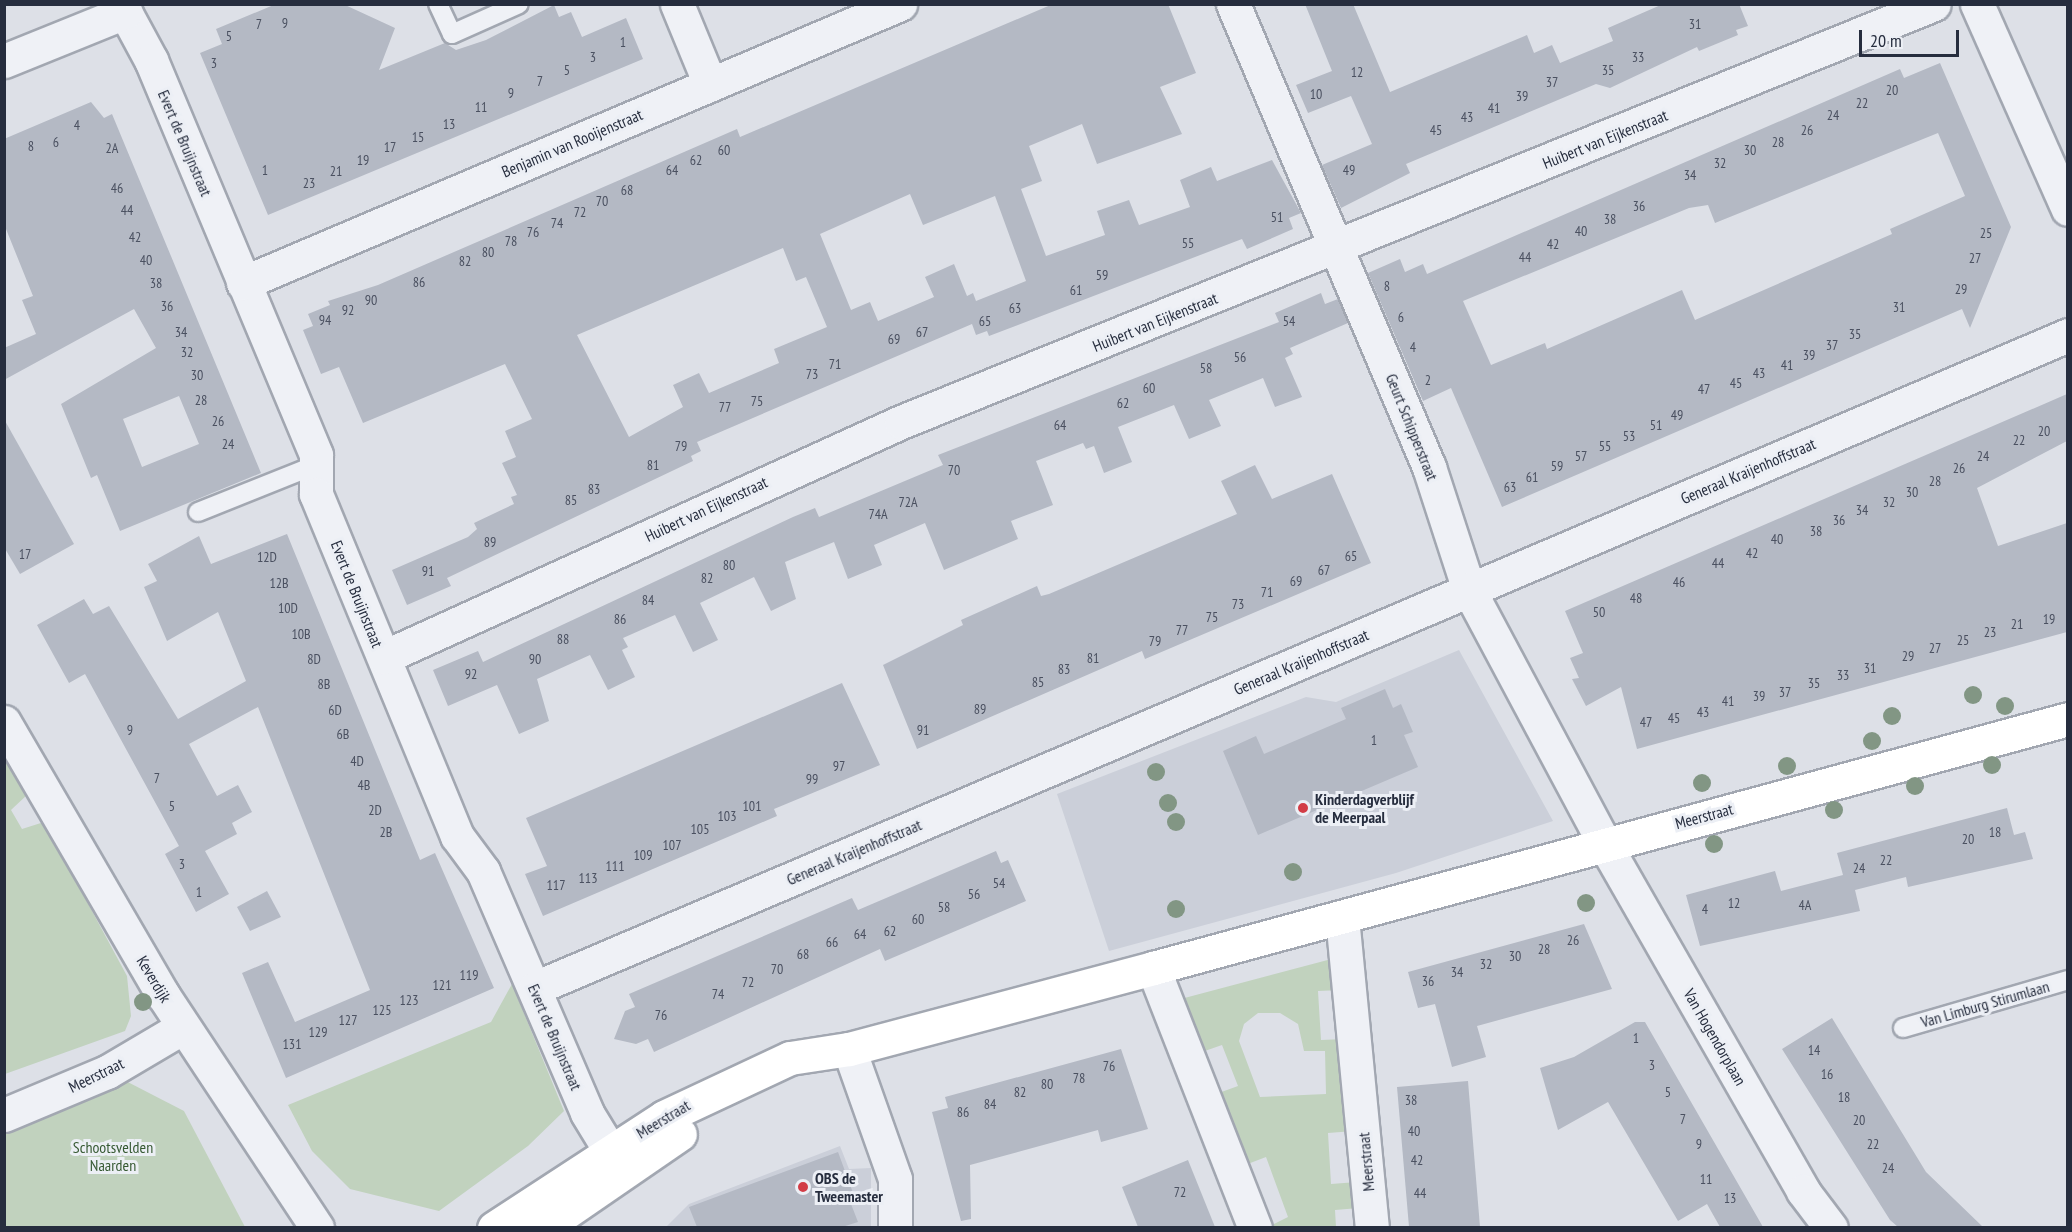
<!DOCTYPE html>
<html>
<head>
<meta charset="utf-8">
<style>
  body { margin:0 }
  #map { position:relative; width:2072px; height:1232px; overflow:hidden; background:#dde0e7; font-family:"PT Sans Narrow",sans-serif }
  div>[style] { position:absolute }
  .built>* { inset:0; background:#cbcfd9 }
  .green>* { inset:0; background:#c1d2be }
  .building>* { inset:0; background:#b4b9c4 }
  .roads { filter:drop-shadow(2px 0 #a2a7b1) drop-shadow(-2px 0 #a2a7b1) drop-shadow(0 2px #a2a7b1) drop-shadow(0 -2px #a2a7b1) }
  .lane>* { height:18px; margin:-9px; padding:0 9px; transform-origin:9px; border-radius:9px; background:#eff1f6 }
  .street>* { height:33px; margin:-16.5px; padding:0 16.5px; transform-origin:16.5px; border-radius:16.5px; background:#eff1f6 }
  .secondary>* { height:33px; margin:-16.5px; padding:0 16.5px; transform-origin:16.5px; border-radius:16.5px; background:#fff }
  .trees>* { width:18px; height:18px; margin:-9px; border-radius:50%; background:#829684 }
  .dots>* { width:16px; height:16px; translate:-50% -50%; box-sizing:border-box; border:3px solid #eceff5; border-radius:50% }
  span { translate:-50% -50%; white-space:nowrap; text-align:center; line-height:1.15; -webkit-text-stroke:6px #eceff5; paint-order:stroke }
  .number-label { font-size:14px; color:#4a5060 }
  .number-label span { -webkit-text-stroke-width:0 }
  .street-label { font-size:16px; color:#262d3e }
  .poi-label { font-size:16px; color:#262d3e; font-weight:700 }
  .left { translate:0 -50%; text-align:left }
  .park-label { font-size:16px; color:#375a33 }
  .frame { position:absolute; inset:0; border:6px solid #262d3e; pointer-events:none }
  .scale { position:absolute; left:1859px; top:30px; width:100px; height:27px; box-sizing:border-box; border:3px solid #262d3e; border-top:0; padding-left:8px; font-size:18px; line-height:21px; white-space:nowrap; color:#262d3e; -webkit-text-stroke:4px #eceff5; paint-order:stroke }
</style>
</head>
<body>
<div id="map">
  <div class="built">
    <i style="clip-path:polygon(1459px 650px,1553px 821px,1396px 873px,1109px 951px,1057px 794px,1306px 697px,1336px 702px)"></i>
    <i style="clip-path:polygon(840px 1146px,849px 1169px,871px 1168px,871px 1227px,665px 1228px,689px 1204px)"></i>
  </div>
  <div class="green">
    <i style="clip-path:polygon(4px 752px,28px 794px,11px 810px,22px 829px,44px 822px,127px 976px,131px 1016px,125px 1031px,5px 1074px)"></i>
    <i style="clip-path:polygon(evenodd,1339px 957px,1342px 990px,1318px 991px,1321px 1040px,1345px 1039px,1354px 1131px,1328px 1133px,1331px 1184px,1357px 1182px,1359px 1208px,1335px 1210px,1336px 1227px,1268px 1227px,1288px 1217px,1266px 1157px,1245px 1165px,1216px 1094px,1238px 1086px,1222px 1045px,1199px 1053px,1177px 1000px,1339px 957px,1258px 1013px,1280px 1013px,1298px 1024px,1304px 1051px,1325px 1051px,1326px 1094px,1260px 1097px,1239px 1041px,1244px 1024px,1258px 1013px)"></i>
    <i style="clip-path:polygon(512px 984px,564px 1111px,528px 1146px,439px 1211px,350px 1189px,312px 1151px,288px 1105px,491px 1022px)"></i>
    <i style="clip-path:polygon(118px 1077px,184px 1111px,245px 1227px,5px 1227px,4px 1126px)"></i>
  </div>
  <div class="building">
    <i style="clip-path:polygon(276px 4px,343px 4px,395px 28px,379px 70px,445px 43px,456px 50px,486px 40px,554px 5px,559px 17px,571px 12px,582px 37px,626px 18px,643px 59px,268px 215px,200px 53px,222px 44px,216px 29px)"></i>
    <i style="clip-path:polygon(evenodd,1053px 4px,1168px 4px,1196px 73px,1160px 87px,1182px 134px,1097px 164px,1082px 124px,1029px 146px,1042px 181px,1021px 189px,1046px 256px,1105px 235px,1097px 211px,1129px 200px,1139px 225px,1190px 207px,1180px 180px,1211px 167px,1217px 181px,1272px 160px,1301px 213px,1289px 218px,1293px 229px,1247px 249px,1242px 239px,989px 336px,987px 331px,976px 335px,972px 324px,697px 442px,701px 451px,691px 456px,693px 461px,447px 578px,451px 586px,407px 605px,392px 570px,468px 537px,477px 529px,474px 523px,514px 504px,511px 497px,517px 495px,502px 463px,516px 457px,505px 431px,532px 419px,505px 364px,363px 423px,339px 367px,321px 374px,303px 330px,313px 326px,308px 314px,330px 305px,328px 301px,378px 285px,737px 129px,740px 137px,1053px 4px,910px 194px,923px 225px,995px 196px,1026px 281px,976px 301px,973px 293px,967px 296px,954px 264px,925px 277px,934px 297px,878px 321px,870px 302px,851px 310px,820px 234px,910px 194px,1053px 4px,783px 248px,796px 281px,806px 277px,827px 327px,774px 349px,779px 363px,709px 393px,699px 373px,673px 385px,683px 407px,629px 437px,577px 335px,783px 248px)"></i>
    <i style="clip-path:polygon(1305px 4px,1353px 4px,1390px 92px,1527px 35px,1534px 53px,1552px 45px,1560px 63px,1613px 41px,1608px 28px,1663px 4px,1739px 4px,1748px 26px,1736px 30px,1738px 35px,1699px 51px,1697px 47px,1610px 88px,1596px 84px,1406px 164px,1410px 173px,1341px 208px,1322px 165px,1372px 144px,1351px 96px,1308px 113px,1296px 85px,1332px 71px)"></i>
    <i style="clip-path:polygon(evenodd,1940px 63px,2011px 227px,1970px 328px,1962px 309px,1502px 507px,1451px 388px,1423px 401px,1368px 273px,1400px 259px,1405px 272px,1423px 264px,1427px 274px,1900px 69px,1904px 78px,1940px 63px,1938px 133px,1965px 196px,1890px 229px,1892px 234px,1695px 320px,1682px 290px,1547px 349px,1545px 343px,1491px 365px,1463px 301px,1689px 208px,1708px 205px,1715px 223px,1938px 133px)"></i>
    <i style="clip-path:polygon(evenodd,91px 102px,104px 118px,112px 114px,261px 473px,120px 531px,97px 475px,91px 478px,61px 404px,156px 348px,134px 309px,4px 380px,4px 348px,36px 334px,22px 300px,33px 296px,4px 224px,4px 139px,91px 102px,179px 396px,199px 444px,142px 467px,123px 419px,179px 396px)"></i>
    <i style="clip-path:polygon(1321px 293px,1325px 304px,1338px 299px,1348px 323px,1290px 348px,1293px 354px,1285px 358px,1302px 397px,1275px 407px,1263px 378px,1209px 400px,1221px 426px,1189px 439px,1174px 405px,1118px 427px,1132px 462px,1104px 473px,1094px 446px,1086px 449px,1083px 443px,1036px 461px,1053px 505px,1011px 521px,1018px 539px,944px 570px,925px 523px,874px 545px,882px 565px,848px 579px,834px 542px,785px 562px,796px 599px,771px 611px,754px 577px,700px 603px,718px 640px,693px 652px,675px 615px,623px 638px,628px 647px,622px 650px,635px 677px,608px 690px,590px 655px,537px 679px,549px 721px,533px 728px,519px 734px,497px 685px,448px 706px,433px 670px,478px 651px,483px 662px,793px 517px,815px 508px,819px 517px,943px 465px,938px 455px,1279px 322px,1275px 313px)"></i>
    <i style="clip-path:polygon(2067px 394px,2067px 441px,1977px 488px,1998px 546px,2067px 523px,2067px 632px,1637px 749px,1621px 687px,1586px 706px,1572px 679px,1579px 678px,1570px 658px,1583px 653px,1565px 611px)"></i>
    <i style="clip-path:polygon(4px 419px,74px 544px,20px 574px,4px 547px)"></i>
    <i style="clip-path:polygon(1255px 465px,1272px 499px,1332px 474px,1371px 563px,1145px 659px,1142px 651px,917px 749px,883px 665px,963px 625px,961px 620px,1037px 586px,1041px 596px,1049px 594px,1237px 514px,1221px 481px)"></i>
    <i style="clip-path:polygon(287px 534px,420px 860px,435px 853px,494px 988px,286px 1078px,242px 973px,268px 962px,295px 1022px,370px 990px,258px 707px,189px 744px,217px 796px,238px 785px,252px 812px,232px 823px,237px 834px,205px 851px,229px 894px,196px 912px,165px 854px,179px 846px,85px 674px,69px 683px,37px 625px,84px 599px,93px 614px,109px 606px,178px 719px,246px 681px,218px 612px,167px 641px,144px 587px,157px 581px,148px 564px,199px 536px,211px 564px)"></i>
    <i style="clip-path:polygon(842px 683px,880px 765px,774px 809px,777px 816px,543px 916px,525px 874px,547px 866px,526px 818px)"></i>
    <i style="clip-path:polygon(1385px 689px,1393px 708px,1401px 704px,1413px 732px,1404px 735px,1418px 767px,1258px 835px,1223px 751px,1256px 736px,1264px 754px,1346px 719px,1341px 708px)"></i>
    <i style="clip-path:polygon(2007px 808px,2014px 835px,2025px 832px,2033px 859px,1908px 887px,1906px 877px,1855px 890px,1860px 911px,1700px 946px,1686px 895px,1775px 871px,1781px 891px,1843px 875px,1837px 853px)"></i>
    <i style="clip-path:polygon(996px 851px,1001px 863px,1008px 860px,1026px 901px,885px 961px,880px 949px,654px 1052px,648px 1039px,636px 1044px,614px 1039px,625px 1011px,635px 1007px,629px 994px,852px 898px,858px 910px)"></i>
    <i style="clip-path:polygon(267px 891px,281px 917px,250px 931px,237px 907px)"></i>
    <i style="clip-path:polygon(1584px 924px,1612px 989px,1477px 1026px,1486px 1057px,1452px 1067px,1435px 1004px,1418px 1008px,1408px 972px)"></i>
    <i style="clip-path:polygon(1832px 1018px,1926px 1172px,1983px 1227px,1898px 1227px,1890px 1220px,1782px 1049px)"></i>
    <i style="clip-path:polygon(1635px 1022px,1645px 1022px,1763px 1227px,1720px 1227px,1707px 1204px,1678px 1221px,1608px 1102px,1558px 1130px,1540px 1068px,1574px 1057px)"></i>
    <i style="clip-path:polygon(1121px 1049px,1148px 1129px,1101px 1142px,1098px 1130px,970px 1165px,971px 1219px,961px 1221px,932px 1112px,948px 1108px,945px 1097px)"></i>
    <i style="clip-path:polygon(1468px 1081px,1480px 1227px,1409px 1227px,1397px 1087px)"></i>
    <i style="clip-path:polygon(838px 1152px,856px 1201px,851px 1204px,858px 1222px,842px 1227px,697px 1227px,689px 1207px)"></i>
    <i style="clip-path:polygon(1188px 1160px,1215px 1227px,1138px 1227px,1122px 1187px)"></i>
  </div>
  <div class="roads">
    <div class="lane">
      <i style="left:438px;top:4px;width:33px;rotate:65deg"></i>
      <i style="left:452px;top:34px;width:73px;rotate:-24.1deg"></i>
      <i style="left:198px;top:512px;width:129px;rotate:-21.8deg"></i>
      <i style="left:1903px;top:1028px;width:172px;rotate:-16.2deg"></i>
    </div>
    <div class="street">
      <i style="left:677px;top:4px;width:87px;rotate:67.6deg"></i>
      <i style="left:1233px;top:4px;width:503px;rotate:67.06deg"></i>
      <i style="left:1429px;top:467px;width:129px;rotate:72deg"></i>
      <i style="left:1469px;top:590px;width:287px;rotate:61.9deg"></i>
      <i style="left:1604px;top:843px;width:401px;rotate:60.2deg"></i>
      <i style="left:1803px;top:1191px;width:46px;rotate:52.9deg"></i>
      <i style="left:1977px;top:4px;width:224px;rotate:66.1deg"></i>
      <i style="left:125px;top:12px;width:55px;rotate:61.6deg"></i>
      <i style="left:151px;top:60px;width:428px;rotate:67.3deg"></i>
      <i style="left:316px;top:455px;width:39px;rotate:90deg"></i>
      <i style="left:316px;top:494px;width:370px;rotate:67.6deg"></i>
      <i style="left:457px;top:836px;width:44px;rotate:53.4deg"></i>
      <i style="left:483px;top:871px;width:263px;rotate:66.7deg"></i>
      <i style="left:587px;top:1113px;width:69px;rotate:58.6deg"></i>
      <i style="left:4px;top:61px;width:131px;rotate:-22deg"></i>
      <i style="left:243px;top:283px;width:714px;rotate:-23.01deg"></i>
      <i style="left:384px;top:657px;width:568px;rotate:-24.44deg"></i>
      <i style="left:901px;top:422px;width:1114px;rotate:-22.03deg"></i>
      <i style="left:4px;top:722px;width:316px;rotate:59.8deg"></i>
      <i style="left:163px;top:995px;width:279px;rotate:56.5deg"></i>
      <i style="left:1342px;top:917px;width:312px;rotate:84.5deg"></i>
      <i style="left:1153px;top:968px;width:279px;rotate:68.6deg"></i>
      <i style="left:535px;top:988px;width:1666px;rotate:-23.07deg"></i>
      <i style="left:849px;top:1049px;width:138px;rotate:70.5deg"></i>
      <i style="left:895px;top:1179px;width:49px;rotate:90deg"></i>
      <i style="left:4px;top:1115px;width:112px;rotate:-22.7deg"></i>
      <i style="left:107px;top:1072px;width:88px;rotate:-30.6deg"></i>
    </div>
    <div class="secondary">
      <i style="left:494px;top:1228px;width:203px;rotate:-33.1deg"></i>
      <i style="left:664px;top:1117px;width:139px;rotate:-25.1deg"></i>
      <i style="left:790px;top:1058px;width:60px;rotate:-8.7deg"></i>
      <i style="left:849px;top:1049px;width:315px;rotate:-14.9deg"></i>
      <i style="left:1153px;top:968px;width:948px;rotate:-15.22deg"></i>
      <i style="left:543px;top:1228px;width:166px;rotate:-34.5deg"></i>
    </div>
  </div>
  <div class="trees">
    <i style="left:1973px;top:695px"></i>
    <i style="left:2005px;top:706px"></i>
    <i style="left:1892px;top:716px"></i>
    <i style="left:1872px;top:741px"></i>
    <i style="left:1992px;top:765px"></i>
    <i style="left:1787px;top:766px"></i>
    <i style="left:1156px;top:772px"></i>
    <i style="left:1702px;top:783px"></i>
    <i style="left:1915px;top:786px"></i>
    <i style="left:1168px;top:803px"></i>
    <i style="left:1834px;top:810px"></i>
    <i style="left:1176px;top:822px"></i>
    <i style="left:1714px;top:844px"></i>
    <i style="left:1293px;top:872px"></i>
    <i style="left:1586px;top:903px"></i>
    <i style="left:1176px;top:909px"></i>
    <i style="left:143px;top:1002px"></i>
  </div>
  <div class="dots">
    <i style="left:1303px;top:808px;background:#d23c46"></i>
    <i style="left:803px;top:1187px;background:#d23c46"></i>
  </div>
  <div class="number-label">
    <span style="left:285px;top:23px">9</span>
    <span style="left:259px;top:24px">7</span>
    <span style="left:1695px;top:24px">31</span>
    <span style="left:229px;top:36px">5</span>
    <span style="left:623px;top:42px">1</span>
    <span style="left:593px;top:57px">3</span>
    <span style="left:1638px;top:57px">33</span>
    <span style="left:214px;top:63px">3</span>
    <span style="left:567px;top:70px">5</span>
    <span style="left:1608px;top:70px">35</span>
    <span style="left:1357px;top:72px">12</span>
    <span style="left:540px;top:81px">7</span>
    <span style="left:1552px;top:82px">37</span>
    <span style="left:1892px;top:90px">20</span>
    <span style="left:511px;top:93px">9</span>
    <span style="left:1316px;top:94px">10</span>
    <span style="left:1522px;top:96px">39</span>
    <span style="left:1862px;top:103px">22</span>
    <span style="left:481px;top:107px">11</span>
    <span style="left:1494px;top:108px">41</span>
    <span style="left:1833px;top:115px">24</span>
    <span style="left:1467px;top:117px">43</span>
    <span style="left:449px;top:124px">13</span>
    <span style="left:77px;top:125px">4</span>
    <span style="left:1436px;top:130px">45</span>
    <span style="left:1807px;top:130px">26</span>
    <span style="left:418px;top:137px">15</span>
    <span style="left:56px;top:142px">6</span>
    <span style="left:1778px;top:142px">28</span>
    <span style="left:31px;top:146px">8</span>
    <span style="left:390px;top:147px">17</span>
    <span style="left:112px;top:148px">2A</span>
    <span style="left:724px;top:150px">60</span>
    <span style="left:1750px;top:150px">30</span>
    <span style="left:363px;top:160px">19</span>
    <span style="left:696px;top:160px">62</span>
    <span style="left:1720px;top:163px">32</span>
    <span style="left:265px;top:170px">1</span>
    <span style="left:672px;top:170px">64</span>
    <span style="left:1349px;top:170px">49</span>
    <span style="left:336px;top:171px">21</span>
    <span style="left:1690px;top:175px">34</span>
    <span style="left:309px;top:183px">23</span>
    <span style="left:117px;top:188px">46</span>
    <span style="left:627px;top:190px">68</span>
    <span style="left:602px;top:201px">70</span>
    <span style="left:1639px;top:206px">36</span>
    <span style="left:127px;top:210px">44</span>
    <span style="left:580px;top:212px">72</span>
    <span style="left:1277px;top:217px">51</span>
    <span style="left:1610px;top:219px">38</span>
    <span style="left:557px;top:223px">74</span>
    <span style="left:1581px;top:231px">40</span>
    <span style="left:533px;top:232px">76</span>
    <span style="left:1986px;top:233px">25</span>
    <span style="left:135px;top:237px">42</span>
    <span style="left:511px;top:241px">78</span>
    <span style="left:1188px;top:243px">55</span>
    <span style="left:1553px;top:244px">42</span>
    <span style="left:488px;top:252px">80</span>
    <span style="left:1525px;top:257px">44</span>
    <span style="left:1975px;top:258px">27</span>
    <span style="left:146px;top:260px">40</span>
    <span style="left:465px;top:261px">82</span>
    <span style="left:1102px;top:275px">59</span>
    <span style="left:419px;top:282px">86</span>
    <span style="left:156px;top:283px">38</span>
    <span style="left:1387px;top:286px">8</span>
    <span style="left:1961px;top:289px">29</span>
    <span style="left:1076px;top:290px">61</span>
    <span style="left:371px;top:300px">90</span>
    <span style="left:167px;top:306px">36</span>
    <span style="left:1899px;top:307px">31</span>
    <span style="left:1015px;top:308px">63</span>
    <span style="left:348px;top:310px">92</span>
    <span style="left:1401px;top:317px">6</span>
    <span style="left:325px;top:320px">94</span>
    <span style="left:985px;top:321px">65</span>
    <span style="left:1289px;top:321px">54</span>
    <span style="left:181px;top:332px">34</span>
    <span style="left:922px;top:332px">67</span>
    <span style="left:1855px;top:334px">35</span>
    <span style="left:894px;top:339px">69</span>
    <span style="left:1832px;top:345px">37</span>
    <span style="left:1413px;top:347px">4</span>
    <span style="left:187px;top:352px">32</span>
    <span style="left:1809px;top:355px">39</span>
    <span style="left:1240px;top:357px">56</span>
    <span style="left:835px;top:364px">71</span>
    <span style="left:1787px;top:365px">41</span>
    <span style="left:1206px;top:368px">58</span>
    <span style="left:1759px;top:373px">43</span>
    <span style="left:812px;top:374px">73</span>
    <span style="left:197px;top:375px">30</span>
    <span style="left:1428px;top:380px">2</span>
    <span style="left:1736px;top:383px">45</span>
    <span style="left:1149px;top:388px">60</span>
    <span style="left:1704px;top:389px">47</span>
    <span style="left:201px;top:400px">28</span>
    <span style="left:757px;top:401px">75</span>
    <span style="left:1123px;top:403px">62</span>
    <span style="left:725px;top:407px">77</span>
    <span style="left:1677px;top:415px">49</span>
    <span style="left:218px;top:421px">26</span>
    <span style="left:1060px;top:425px">64</span>
    <span style="left:1656px;top:425px">51</span>
    <span style="left:2044px;top:431px">20</span>
    <span style="left:1629px;top:436px">53</span>
    <span style="left:2019px;top:440px">22</span>
    <span style="left:228px;top:444px">24</span>
    <span style="left:681px;top:446px">79</span>
    <span style="left:1605px;top:446px">55</span>
    <span style="left:1581px;top:456px">57</span>
    <span style="left:1983px;top:456px">24</span>
    <span style="left:653px;top:465px">81</span>
    <span style="left:1557px;top:466px">59</span>
    <span style="left:1959px;top:468px">26</span>
    <span style="left:954px;top:470px">70</span>
    <span style="left:1532px;top:477px">61</span>
    <span style="left:1935px;top:481px">28</span>
    <span style="left:1510px;top:487px">63</span>
    <span style="left:594px;top:489px">83</span>
    <span style="left:1912px;top:492px">30</span>
    <span style="left:571px;top:500px">85</span>
    <span style="left:908px;top:502px">72A</span>
    <span style="left:1889px;top:502px">32</span>
    <span style="left:1862px;top:510px">34</span>
    <span style="left:878px;top:514px">74A</span>
    <span style="left:1839px;top:520px">36</span>
    <span style="left:1816px;top:531px">38</span>
    <span style="left:1777px;top:539px">40</span>
    <span style="left:490px;top:542px">89</span>
    <span style="left:1752px;top:553px">42</span>
    <span style="left:25px;top:554px">17</span>
    <span style="left:1351px;top:556px">65</span>
    <span style="left:267px;top:557px">12D</span>
    <span style="left:1718px;top:563px">44</span>
    <span style="left:729px;top:565px">80</span>
    <span style="left:1324px;top:570px">67</span>
    <span style="left:428px;top:571px">91</span>
    <span style="left:707px;top:578px">82</span>
    <span style="left:1296px;top:581px">69</span>
    <span style="left:1679px;top:582px">46</span>
    <span style="left:279px;top:583px">12B</span>
    <span style="left:1267px;top:592px">71</span>
    <span style="left:1636px;top:598px">48</span>
    <span style="left:648px;top:600px">84</span>
    <span style="left:1238px;top:604px">73</span>
    <span style="left:288px;top:608px">10D</span>
    <span style="left:1599px;top:612px">50</span>
    <span style="left:1212px;top:617px">75</span>
    <span style="left:620px;top:619px">86</span>
    <span style="left:2049px;top:619px">19</span>
    <span style="left:2017px;top:624px">21</span>
    <span style="left:1182px;top:630px">77</span>
    <span style="left:1990px;top:632px">23</span>
    <span style="left:301px;top:634px">10B</span>
    <span style="left:563px;top:639px">88</span>
    <span style="left:1963px;top:640px">25</span>
    <span style="left:1155px;top:641px">79</span>
    <span style="left:1935px;top:648px">27</span>
    <span style="left:1908px;top:656px">29</span>
    <span style="left:1093px;top:658px">81</span>
    <span style="left:314px;top:659px">8D</span>
    <span style="left:535px;top:659px">90</span>
    <span style="left:1870px;top:668px">31</span>
    <span style="left:1064px;top:669px">83</span>
    <span style="left:471px;top:674px">92</span>
    <span style="left:1843px;top:675px">33</span>
    <span style="left:1038px;top:682px">85</span>
    <span style="left:1814px;top:683px">35</span>
    <span style="left:324px;top:684px">8B</span>
    <span style="left:1785px;top:692px">37</span>
    <span style="left:1759px;top:696px">39</span>
    <span style="left:1728px;top:701px">41</span>
    <span style="left:980px;top:709px">89</span>
    <span style="left:335px;top:710px">6D</span>
    <span style="left:1703px;top:712px">43</span>
    <span style="left:1674px;top:718px">45</span>
    <span style="left:1646px;top:722px">47</span>
    <span style="left:130px;top:730px">9</span>
    <span style="left:923px;top:730px">91</span>
    <span style="left:343px;top:734px">6B</span>
    <span style="left:1374px;top:740px">1</span>
    <span style="left:357px;top:761px">4D</span>
    <span style="left:839px;top:766px">97</span>
    <span style="left:157px;top:778px">7</span>
    <span style="left:812px;top:779px">99</span>
    <span style="left:364px;top:785px">4B</span>
    <span style="left:172px;top:806px">5</span>
    <span style="left:752px;top:806px">101</span>
    <span style="left:375px;top:810px">2D</span>
    <span style="left:727px;top:816px">103</span>
    <span style="left:700px;top:829px">105</span>
    <span style="left:386px;top:832px">2B</span>
    <span style="left:1995px;top:832px">18</span>
    <span style="left:1968px;top:839px">20</span>
    <span style="left:672px;top:845px">107</span>
    <span style="left:643px;top:855px">109</span>
    <span style="left:1886px;top:860px">22</span>
    <span style="left:182px;top:864px">3</span>
    <span style="left:615px;top:866px">111</span>
    <span style="left:1859px;top:868px">24</span>
    <span style="left:588px;top:878px">113</span>
    <span style="left:999px;top:883px">54</span>
    <span style="left:556px;top:885px">117</span>
    <span style="left:199px;top:892px">1</span>
    <span style="left:974px;top:894px">56</span>
    <span style="left:1734px;top:903px">12</span>
    <span style="left:1805px;top:905px">4A</span>
    <span style="left:944px;top:907px">58</span>
    <span style="left:1705px;top:909px">4</span>
    <span style="left:918px;top:919px">60</span>
    <span style="left:890px;top:931px">62</span>
    <span style="left:860px;top:934px">64</span>
    <span style="left:1573px;top:940px">26</span>
    <span style="left:832px;top:942px">66</span>
    <span style="left:1544px;top:949px">28</span>
    <span style="left:803px;top:954px">68</span>
    <span style="left:1515px;top:956px">30</span>
    <span style="left:1486px;top:964px">32</span>
    <span style="left:777px;top:969px">70</span>
    <span style="left:1457px;top:972px">34</span>
    <span style="left:469px;top:975px">119</span>
    <span style="left:1428px;top:981px">36</span>
    <span style="left:748px;top:982px">72</span>
    <span style="left:442px;top:985px">121</span>
    <span style="left:718px;top:994px">74</span>
    <span style="left:409px;top:1000px">123</span>
    <span style="left:382px;top:1010px">125</span>
    <span style="left:661px;top:1015px">76</span>
    <span style="left:348px;top:1020px">127</span>
    <span style="left:318px;top:1032px">129</span>
    <span style="left:1636px;top:1038px">1</span>
    <span style="left:292px;top:1044px">131</span>
    <span style="left:1814px;top:1050px">14</span>
    <span style="left:1652px;top:1065px">3</span>
    <span style="left:1109px;top:1066px">76</span>
    <span style="left:1827px;top:1074px">16</span>
    <span style="left:1079px;top:1078px">78</span>
    <span style="left:1047px;top:1084px">80</span>
    <span style="left:1020px;top:1092px">82</span>
    <span style="left:1668px;top:1092px">5</span>
    <span style="left:1844px;top:1097px">18</span>
    <span style="left:1411px;top:1100px">38</span>
    <span style="left:990px;top:1104px">84</span>
    <span style="left:963px;top:1112px">86</span>
    <span style="left:1683px;top:1119px">7</span>
    <span style="left:1859px;top:1120px">20</span>
    <span style="left:1414px;top:1131px">40</span>
    <span style="left:1699px;top:1144px">9</span>
    <span style="left:1873px;top:1144px">22</span>
    <span style="left:1417px;top:1160px">42</span>
    <span style="left:1888px;top:1168px">24</span>
    <span style="left:1706px;top:1179px">11</span>
    <span style="left:1180px;top:1192px">72</span>
    <span style="left:1420px;top:1193px">44</span>
    <span style="left:1730px;top:1198px">13</span>
  </div>
  <div class="street-label">
    <span style="left:1605px;top:139px;rotate:-22deg">Huibert van Eijkenstraat</span>
    <span style="left:185px;top:143px;rotate:67deg">Evert de Bruijnstraat</span>
    <span style="left:572px;top:143px;rotate:-23deg">Benjamin van Rooijenstraat</span>
    <span style="left:1155px;top:322px;rotate:-22deg">Huibert van Eijkenstraat</span>
    <span style="left:1412px;top:427px;rotate:68deg">Geurt Schipperstraat</span>
    <span style="left:1748px;top:471px;rotate:-23deg">Generaal Kraijenhoffstraat</span>
    <span style="left:706px;top:509px;rotate:-25deg">Huibert van Eijkenstraat</span>
    <span style="left:357px;top:594px;rotate:68deg">Evert de Bruijnstraat</span>
    <span style="left:1301px;top:662px;rotate:-23deg">Generaal Kraijenhoffstraat</span>
    <span style="left:1704px;top:816px;rotate:-15deg">Meerstraat</span>
    <span style="left:854px;top:852px;rotate:-23deg">Generaal Kraijenhoffstraat</span>
    <span style="left:154px;top:979px;rotate:59deg">Keverdijk</span>
    <span style="left:1985px;top:1004px;rotate:-16deg">Van Limburg Stirumlaan</span>
    <span style="left:555px;top:1037px;rotate:67deg">Evert de Bruijnstraat</span>
    <span style="left:1715px;top:1037px;rotate:60deg">Van Hogendorplaan</span>
    <span style="left:96px;top:1075px;rotate:-26deg">Meerstraat</span>
    <span style="left:663px;top:1119px;rotate:-31deg">Meerstraat</span>
    <span style="left:1366px;top:1162px;rotate:-95deg">Meerstraat</span>
  </div>
  <div class="poi-label">
    <span class="left" style="left:1315px;top:808px">Kinderdagverblijf<br>de Meerpaal</span>
    <span class="left" style="left:815px;top:1187px">OBS de<br>Tweemaster</span>
  </div>
  <div class="park-label">
    <span style="left:113px;top:1156px">Schootsvelden<br>Naarden</span>
  </div>
  <div class="frame"></div>
  <div class="scale">20 m</div>
</div>
</body>
</html>
